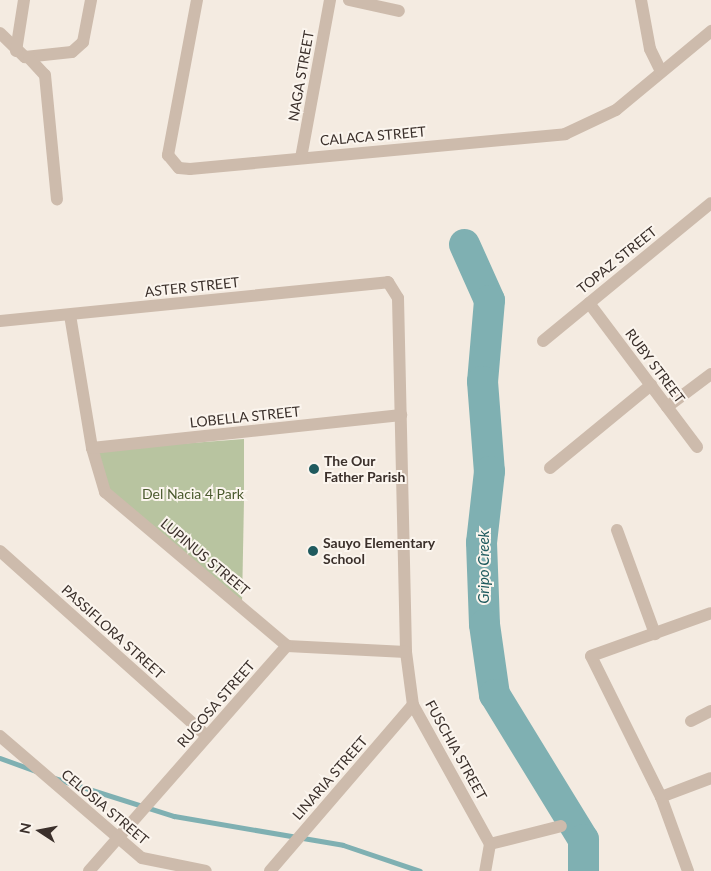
<!DOCTYPE html>
<html>
<head>
<meta charset="utf-8">
<style>
  body { margin:0 }
  #map { position:relative; width:711px; height:871px; overflow:hidden; background:#f4ebe1; font-family:Lato,sans-serif }
  div>[style] { position:absolute }
  .green>* { inset:0; background:#b8c4a0 }
  .stream>* { height:5px; margin:-2.5px; padding:0 2.5px; transform-origin:2.5px; border-radius:2.5px; background:#7fb0b2 }
  .river>* { height:31px; margin:-15.5px; padding:0 15.5px; transform-origin:15.5px; border-radius:15.5px; background:#7fb0b2 }
  .minor>* { height:12px; margin:-6px; padding:0 6px; transform-origin:6px; border-radius:6px; background:#cdbbac }
  .dots>* { width:14px; height:14px; translate:-50% -50%; box-sizing:border-box; border:2px solid #fbf5ee; border-radius:50% }
  span { translate:-50% -50%; white-space:nowrap; text-align:center; line-height:1.15; -webkit-text-stroke:4px #fbf5ee; paint-order:stroke }
  .street-label { font-size:14px; color:#3b302b }
  .poi-label { font-size:14px; color:#3b302b; font-weight:700 }
  .left { translate:0 -50%; text-align:left }
  .park-label { font-size:14px; color:#4a5a2e }
  .water-label { font-size:15px; color:#1f5a5e; font-style:italic }
  .north { position:absolute; left:15px; top:806px; width:50px; height:50px; -webkit-text-stroke:4px #fbf5ee; paint-order:stroke; rotate:281deg; font-size:14px; font-weight:700; line-height:20px; text-align:center; color:#3b302b }
  .north::after { content:''; display:block; margin:auto; width:18px; height:22px; background:#3b302b; clip-path:polygon(50% 0,100% 100%,50% 72%,0 100%) }
</style>
</head>
<body>
<div id="map">
  <div class="green">
    <i style="clip-path:polygon(244px 439px,244px 500px,242px 603px,108px 489px,98px 450px)"></i>
  </div>
  <div class="stream">
    <i style="left:0;top:758px;width:37px;rotate:20deg"></i>
    <i style="left:54px;top:778px;width:126px;rotate:17.6deg"></i>
    <i style="left:174px;top:816px;width:171px;rotate:9.7deg"></i>
    <i style="left:343px;top:845px;width:81px;rotate:18.7deg"></i>
  </div>
  <div class="river">
    <i style="left:464px;top:244px;width:61px;rotate:65.9deg"></i>
    <i style="left:489px;top:300px;width:81px;rotate:94.9deg"></i>
    <i style="left:482px;top:381px;width:90px;rotate:85.6deg"></i>
    <i style="left:489px;top:471px;width:71px;rotate:96.4deg"></i>
    <i style="left:481px;top:542px;width:82px;rotate:87.9deg"></i>
    <i style="left:484px;top:624px;width:71px;rotate:81.9deg"></i>
    <i style="left:494px;top:694px;width:170px;rotate:58.5deg"></i>
    <i style="left:583px;top:839px;width:32px;rotate:90deg"></i>
  </div>
  <div class="minor">
    <i style="left:197px;top:0;width:158px;rotate:100.6deg"></i>
    <i style="left:168px;top:155px;width:17px;rotate:50deg"></i>
    <i style="left:179px;top:168px;width:11px;rotate:5deg"></i>
    <i style="left:190px;top:169px;width:377px;rotate:-5.3deg"></i>
    <i style="left:565px;top:134px;width:56px;rotate:-25.2deg"></i>
    <i style="left:616px;top:110px;width:124px;rotate:-39.7deg"></i>
    <i style="left:349px;top:0;width:51px;rotate:12.4deg"></i>
    <i style="left:641px;top:0;width:50px;rotate:79.6deg"></i>
    <i style="left:650px;top:49px;width:25px;rotate:64deg"></i>
    <i style="left:0;top:33px;width:35px;rotate:44deg"></i>
    <i style="left:25px;top:57px;width:47px;rotate:-6.1deg"></i>
    <i style="left:72px;top:52px;width:15px;rotate:-42deg"></i>
    <i style="left:83px;top:42px;width:43px;rotate:-79.2deg"></i>
    <i style="left:16px;top:51px;width:52px;rotate:-81.1deg"></i>
    <i style="left:29px;top:58px;width:23px;rotate:47deg"></i>
    <i style="left:45px;top:75px;width:125px;rotate:84.5deg"></i>
    <i style="left:301px;top:158px;width:161px;rotate:-79.6deg"></i>
    <i style="left:589px;top:303px;width:180px;rotate:53.1deg"></i>
    <i style="left:70px;top:315px;width:135px;rotate:80.6deg"></i>
    <i style="left:92px;top:448px;width:46px;rotate:73.5deg"></i>
    <i style="left:105px;top:492px;width:238px;rotate:40.2deg"></i>
    <i style="left:0;top:321px;width:390px;rotate:-5.7deg"></i>
    <i style="left:388px;top:282px;width:19px;rotate:58deg"></i>
    <i style="left:398px;top:298px;width:354px;rotate:88.7deg"></i>
    <i style="left:406px;top:652px;width:53px;rotate:82.5deg"></i>
    <i style="left:413px;top:705px;width:159px;rotate:61deg"></i>
    <i style="left:490px;top:844px;width:27px;rotate:100deg"></i>
    <i style="left:543px;top:341px;width:217px;rotate:-39.4deg"></i>
    <i style="left:667px;top:407px;width:55px;rotate:-36.9deg"></i>
    <i style="left:92px;top:448px;width:311px;rotate:-6.1deg"></i>
    <i style="left:550px;top:468px;width:131px;rotate:-39.4deg"></i>
    <i style="left:617px;top:530px;width:111px;rotate:69.9deg"></i>
    <i style="left:0;top:551px;width:276px;rotate:41.8deg"></i>
    <i style="left:287px;top:646px;width:119px;rotate:2.9deg"></i>
    <i style="left:691px;top:721px;width:22px;rotate:-27deg"></i>
    <i style="left:0;top:736px;width:187px;rotate:40.7deg"></i>
    <i style="left:142px;top:858px;width:65px;rotate:11.5deg"></i>
    <i style="left:661px;top:797px;width:53px;rotate:-20.8deg"></i>
    <i style="left:490px;top:844px;width:73px;rotate:-14.2deg"></i>
    <i style="left:89px;top:871px;width:300px;rotate:-48.7deg"></i>
    <i style="left:270px;top:871px;width:219px;rotate:-49.3deg"></i>
    <i style="left:688px;top:871px;width:79px;rotate:-110deg"></i>
    <i style="left:661px;top:797px;width:157px;rotate:-116.4deg"></i>
    <i style="left:591px;top:656px;width:127px;rotate:-19.7deg"></i>
  </div>
  <div class="dots">
    <i style="left:314px;top:469px;background:#1f5a5e"></i>
    <i style="left:313px;top:551px;background:#1f5a5e"></i>
  </div>
  <div class="street-label">
    <span style="left:301px;top:76px;rotate:-80deg">NAGA STREET</span>
    <span style="left:373px;top:136px;rotate:-5deg">CALACA STREET</span>
    <span style="left:617px;top:260px;rotate:-39deg">TOPAZ STREET</span>
    <span style="left:192px;top:287px;rotate:-6deg">ASTER STREET</span>
    <span style="left:655px;top:366px;rotate:53deg">RUBY STREET</span>
    <span style="left:245px;top:417px;rotate:-6deg">LOBELLA STREET</span>
    <span style="left:205px;top:557px;rotate:40deg">LUPINUS STREET</span>
    <span style="left:113px;top:632px;rotate:42deg">PASSIFLORA STREET</span>
    <span style="left:216px;top:704px;rotate:-49deg">RUGOSA STREET</span>
    <span style="left:456px;top:750px;rotate:61deg">FUSCHIA STREET</span>
    <span style="left:330px;top:778px;rotate:-49deg">LINARIA STREET</span>
    <span style="left:105px;top:807px;rotate:40deg">CELOSIA STREET</span>
  </div>
  <div class="poi-label">
    <span class="left" style="left:324px;top:469px">The Our<br>Father Parish</span>
    <span class="left" style="left:323px;top:551px">Sauyo Elementary<br>School</span>
  </div>
  <div class="park-label">
    <span style="left:193px;top:494px">Del Nacia 4 Park</span>
  </div>
  <div class="water-label">
    <span style="left:484px;top:567px;rotate:-90deg">Gripo Creek</span>
  </div>
  <div class="north">N</div>
</div>
</body>
</html>
